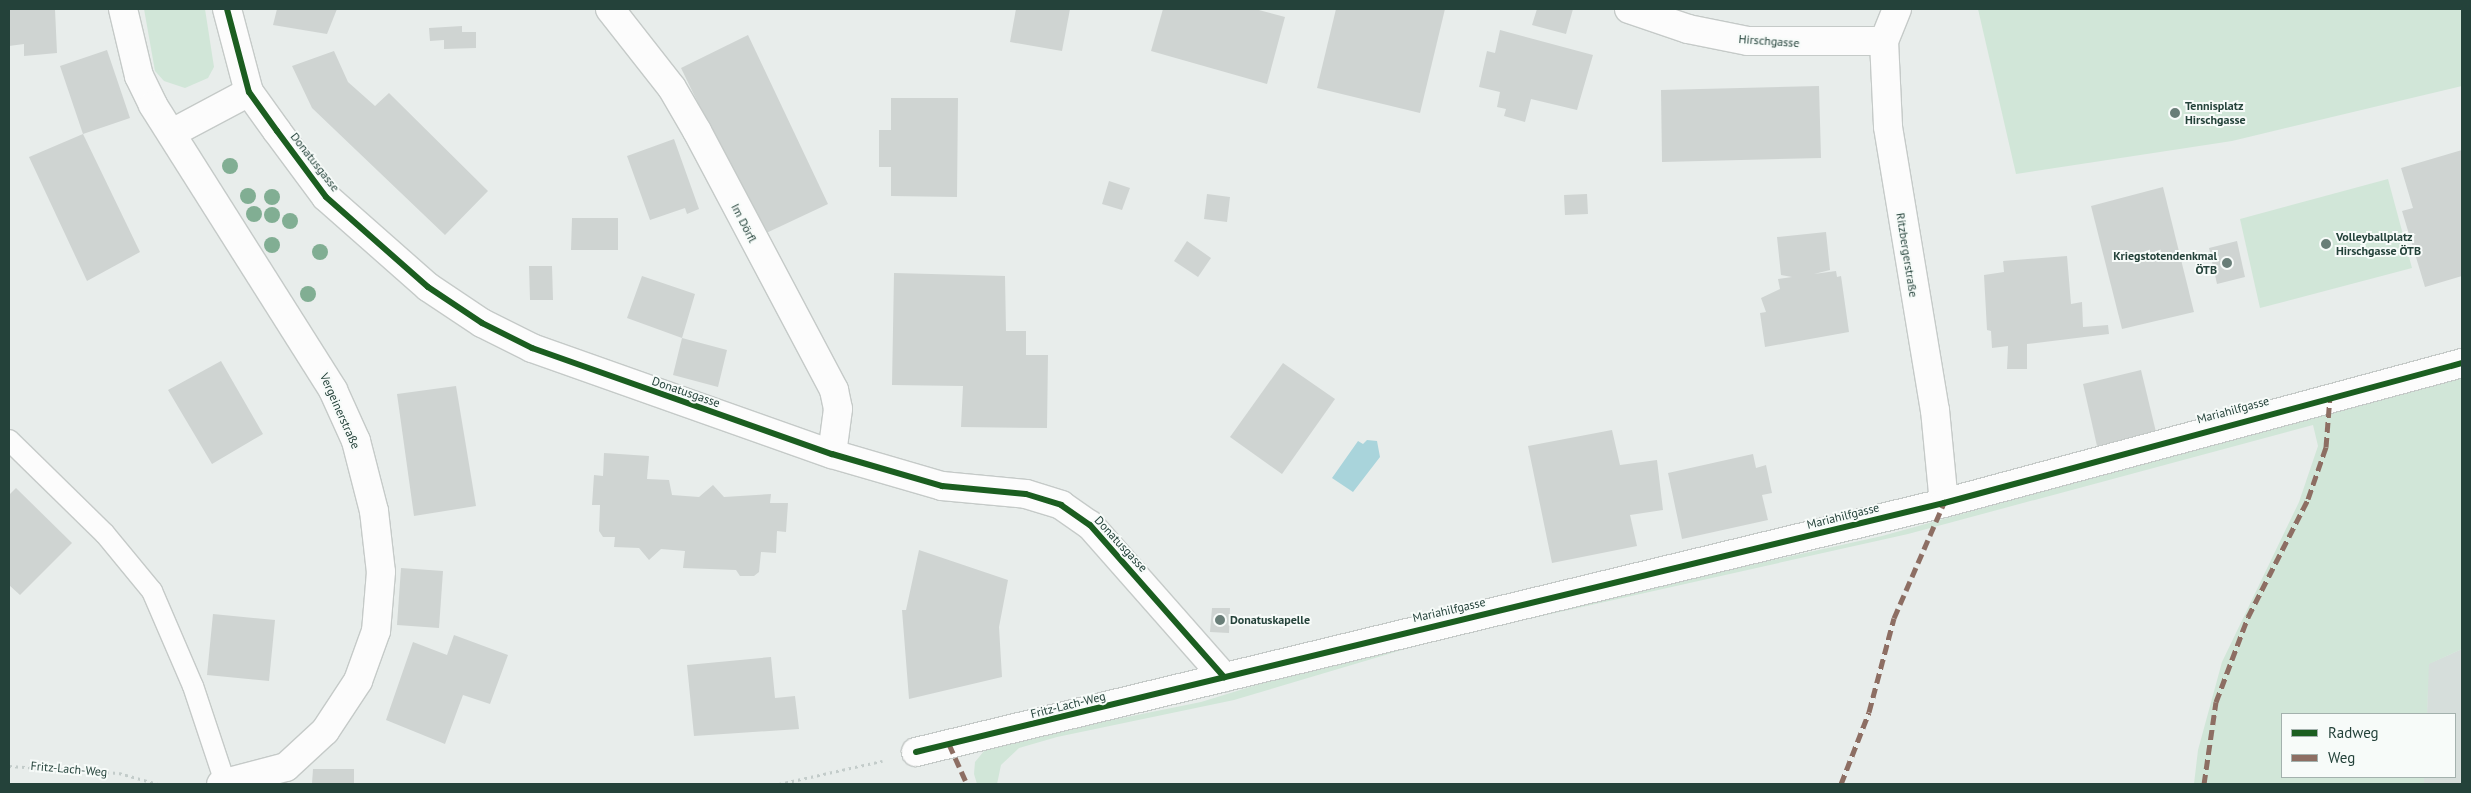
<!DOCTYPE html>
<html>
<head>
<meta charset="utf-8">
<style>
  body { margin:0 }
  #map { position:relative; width:2471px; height:793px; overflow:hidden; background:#e8edeb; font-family:"PT Sans",sans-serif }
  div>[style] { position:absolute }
  .built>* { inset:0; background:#d6dedb }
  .green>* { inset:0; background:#d1e6d8 }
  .water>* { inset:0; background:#a9d4db }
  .building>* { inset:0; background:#cfd4d2 }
  .path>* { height:3px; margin-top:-1.5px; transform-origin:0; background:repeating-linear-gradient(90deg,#c3ccca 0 2.5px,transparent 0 6.5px) }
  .roads { filter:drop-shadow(1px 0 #c5cac8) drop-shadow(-1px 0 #c5cac8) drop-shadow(0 1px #c5cac8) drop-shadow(0 -1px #c5cac8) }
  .lane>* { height:20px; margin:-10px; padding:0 10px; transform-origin:10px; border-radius:10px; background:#fcfcfc }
  .street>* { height:28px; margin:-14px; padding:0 14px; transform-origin:14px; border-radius:14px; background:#fcfcfc }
  .quiet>* { height:5px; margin-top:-2.5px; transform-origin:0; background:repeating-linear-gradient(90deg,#8d6e63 0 10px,transparent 0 15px) }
  .cycleway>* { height:6px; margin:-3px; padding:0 3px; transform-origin:3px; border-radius:3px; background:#1b5e20 }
  .trees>* { width:16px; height:16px; margin:-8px; border-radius:50%; background:#81ae93 }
  .dots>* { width:14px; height:14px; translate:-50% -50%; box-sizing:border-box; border:2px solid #f7fbf9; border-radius:50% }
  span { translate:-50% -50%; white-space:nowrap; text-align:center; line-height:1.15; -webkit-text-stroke:4px #f7fbf9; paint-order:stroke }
  .street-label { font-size:12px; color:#24423a }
  .poi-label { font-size:12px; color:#24423a; font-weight:700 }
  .left { translate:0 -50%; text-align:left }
  .right { translate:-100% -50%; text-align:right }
  .frame { position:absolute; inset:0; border:10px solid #24423a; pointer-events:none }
  .legend { position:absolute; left:2281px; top:713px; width:175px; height:65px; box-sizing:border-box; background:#f7fbf9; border:1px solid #a3b1ad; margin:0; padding:6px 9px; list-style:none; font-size:15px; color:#24423a }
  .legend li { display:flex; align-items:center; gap:10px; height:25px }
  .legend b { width:25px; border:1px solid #a3b1ad }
</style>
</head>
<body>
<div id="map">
  <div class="built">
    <i style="clip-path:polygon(2462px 649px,2462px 784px,2424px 784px,2424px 777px,2455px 777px,2455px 714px,2427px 714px,2428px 664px)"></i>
  </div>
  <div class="green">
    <i style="clip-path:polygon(144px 9px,205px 9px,214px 67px,208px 78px,185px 88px,164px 81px,155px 71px)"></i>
    <i style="clip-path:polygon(1978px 9px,2462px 9px,2462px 86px,2232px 141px,2016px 174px)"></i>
    <i style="clip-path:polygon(2388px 179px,2412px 268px,2260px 308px,2240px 219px)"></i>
    <i style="clip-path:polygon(2462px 376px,2462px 649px,2429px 664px,2427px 714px,2282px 714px,2282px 777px,2424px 777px,2424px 784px,2194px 784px,2198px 750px,2222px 662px,2299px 502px,2318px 446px,2313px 425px,1908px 534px,1439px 639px,1234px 700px,1057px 737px,1019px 748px,1001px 765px,997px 784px,977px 784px,974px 774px,975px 762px,989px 745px,1201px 702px,1377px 648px,1882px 536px)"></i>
  </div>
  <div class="water">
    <i style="clip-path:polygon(1367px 440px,1377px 441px,1380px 457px,1353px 492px,1332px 478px,1358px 441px,1363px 444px)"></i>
  </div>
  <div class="building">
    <i style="clip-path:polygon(9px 9px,55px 9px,57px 53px,24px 56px,24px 44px,9px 46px)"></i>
    <i style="clip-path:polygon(277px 9px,337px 9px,327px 34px,273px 25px)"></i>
    <i style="clip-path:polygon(1016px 9px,1070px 9px,1062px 51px,1010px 42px)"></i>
    <i style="clip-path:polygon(1163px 9px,1255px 9px,1285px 17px,1267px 84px,1151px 51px)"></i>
    <i style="clip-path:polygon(1336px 9px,1445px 9px,1420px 113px,1317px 88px)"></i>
    <i style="clip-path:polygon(1537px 9px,1573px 9px,1566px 34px,1532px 25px)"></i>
    <i style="clip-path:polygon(462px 26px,462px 32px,476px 32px,476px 48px,444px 49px,444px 40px,430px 41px,429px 28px)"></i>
    <i style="clip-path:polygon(1500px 30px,1593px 55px,1577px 110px,1531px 99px,1525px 122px,1504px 116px,1506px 109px,1497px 107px,1500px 92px,1479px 87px,1487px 51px,1495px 53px)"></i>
    <i style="clip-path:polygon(748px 35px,828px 204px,762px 235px,681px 68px)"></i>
    <i style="clip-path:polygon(107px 50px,130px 118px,83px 134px,60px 66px)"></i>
    <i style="clip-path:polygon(334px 51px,348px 82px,375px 106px,389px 93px,488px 191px,445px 235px,312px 108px,292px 66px)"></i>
    <i style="clip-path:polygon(1819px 86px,1821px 158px,1662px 162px,1661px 90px)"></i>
    <i style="clip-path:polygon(891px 98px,958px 98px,957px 197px,891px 196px,891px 167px,879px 167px,879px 130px,891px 130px)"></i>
    <i style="clip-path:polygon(83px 134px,140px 252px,87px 281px,29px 157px)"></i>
    <i style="clip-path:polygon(674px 139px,699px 209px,687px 214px,685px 208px,650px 220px,627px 156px)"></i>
    <i style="clip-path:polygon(2462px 150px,2462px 276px,2425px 287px,2402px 211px,2413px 208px,2401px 168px)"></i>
    <i style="clip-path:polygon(1109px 181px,1130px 188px,1122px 210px,1102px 204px)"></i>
    <i style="clip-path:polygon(2163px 187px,2194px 312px,2122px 329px,2091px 206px)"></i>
    <i style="clip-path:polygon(1207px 194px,1230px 197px,1227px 222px,1204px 219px)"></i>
    <i style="clip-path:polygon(1587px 194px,1588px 214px,1565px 215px,1564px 195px)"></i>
    <i style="clip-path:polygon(572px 218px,618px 218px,618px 250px,571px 250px)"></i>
    <i style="clip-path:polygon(1826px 232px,1830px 270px,1814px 274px,1836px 271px,1837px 277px,1841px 276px,1849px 332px,1765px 347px,1760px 313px,1766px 312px,1761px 298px,1780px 289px,1778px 279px,1792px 277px,1781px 275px,1777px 237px)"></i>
    <i style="clip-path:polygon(1187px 241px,1211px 258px,1198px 277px,1174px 261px)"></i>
    <i style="clip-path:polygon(2237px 241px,2245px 277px,2217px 284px,2209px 248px)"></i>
    <i style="clip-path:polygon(2067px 256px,2071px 304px,2082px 302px,2083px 327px,2108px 325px,2109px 334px,2027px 344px,2027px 369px,2007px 369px,2008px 346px,1992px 348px,1991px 331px,1987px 330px,1984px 275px,2004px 272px,2003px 261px)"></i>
    <i style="clip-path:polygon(529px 266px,552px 266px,553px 300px,530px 300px)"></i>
    <i style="clip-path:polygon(894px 273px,1005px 276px,1006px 331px,1026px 331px,1026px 355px,1048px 355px,1047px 428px,961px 427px,963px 386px,892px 385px)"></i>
    <i style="clip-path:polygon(642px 276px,695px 294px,682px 338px,727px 350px,718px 387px,673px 375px,682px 338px,627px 318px)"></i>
    <i style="clip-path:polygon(221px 361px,263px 434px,212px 464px,168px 390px)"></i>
    <i style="clip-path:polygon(1283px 363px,1335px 399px,1282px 474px,1230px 437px)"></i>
    <i style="clip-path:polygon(2141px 370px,2156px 432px,2097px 446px,2083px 384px)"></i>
    <i style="clip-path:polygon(456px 386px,476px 506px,414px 516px,397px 394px)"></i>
    <i style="clip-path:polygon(1612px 430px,1620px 465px,1657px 460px,1663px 510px,1630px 515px,1637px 546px,1552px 563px,1528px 446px)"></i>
    <i style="clip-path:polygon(604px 453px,649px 456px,647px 479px,669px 480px,672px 495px,699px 497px,713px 485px,724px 497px,771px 494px,770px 503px,788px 503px,786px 532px,777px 531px,776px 553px,761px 552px,759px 572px,754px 576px,740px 576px,736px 570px,683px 568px,685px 551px,661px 549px,649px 560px,639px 548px,614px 547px,615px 537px,603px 537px,599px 531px,600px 505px,592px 505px,594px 475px,603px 476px)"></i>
    <i style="clip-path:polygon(1753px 454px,1756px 468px,1766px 465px,1772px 493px,1762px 495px,1768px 520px,1682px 539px,1668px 473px)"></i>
    <i style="clip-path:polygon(16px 488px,72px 543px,20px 595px,9px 585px,9px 495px)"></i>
    <i style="clip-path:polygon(919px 550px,1008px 580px,999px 627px,1002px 677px,909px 699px,902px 610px,906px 610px)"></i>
    <i style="clip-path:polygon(401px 568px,443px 571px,439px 628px,397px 625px)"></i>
    <i style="clip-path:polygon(1212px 608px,1230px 608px,1229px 633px,1210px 632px)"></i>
    <i style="clip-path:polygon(213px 614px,275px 620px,269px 681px,207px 675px)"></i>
    <i style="clip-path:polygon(454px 635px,508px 655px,490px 704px,463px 695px,445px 744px,386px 720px,413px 642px,447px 655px)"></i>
    <i style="clip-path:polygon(771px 657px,775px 698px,795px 696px,799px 729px,694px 736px,687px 665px)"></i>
    <i style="clip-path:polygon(313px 769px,354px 769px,354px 784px,312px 784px)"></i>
  </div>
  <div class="path">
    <i style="left:9px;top:766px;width:110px;rotate:3.6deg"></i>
    <i style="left:119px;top:773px;width:41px;rotate:15.8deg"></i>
    <i style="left:779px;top:784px;width:106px;rotate:-12.6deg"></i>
  </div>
  <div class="roads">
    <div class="lane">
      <i style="left:9px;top:440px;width:134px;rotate:44.4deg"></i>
      <i style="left:105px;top:534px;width:74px;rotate:50.5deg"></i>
      <i style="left:152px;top:591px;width:103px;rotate:66.7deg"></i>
      <i style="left:193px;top:686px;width:101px;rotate:71.6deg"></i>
    </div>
    <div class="street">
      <i style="left:123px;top:9px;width:69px;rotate:76.6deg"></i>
      <i style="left:139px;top:76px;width:32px;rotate:64deg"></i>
      <i style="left:153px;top:105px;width:337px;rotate:57.7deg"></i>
      <i style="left:333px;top:390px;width:56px;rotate:65.7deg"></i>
      <i style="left:356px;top:441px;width:72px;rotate:75.6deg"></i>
      <i style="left:374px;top:511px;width:61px;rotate:83.5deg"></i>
      <i style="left:381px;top:572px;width:59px;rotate:94.8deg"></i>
      <i style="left:376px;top:631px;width:53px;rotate:109.8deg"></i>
      <i style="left:358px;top:681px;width:60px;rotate:123.4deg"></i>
      <i style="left:325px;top:731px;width:53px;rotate:137.3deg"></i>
      <i style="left:286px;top:767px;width:67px;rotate:165.3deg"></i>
      <i style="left:227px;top:9px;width:86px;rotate:75.2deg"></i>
      <i style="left:249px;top:92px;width:48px;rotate:54.3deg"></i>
      <i style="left:277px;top:131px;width:82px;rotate:53.4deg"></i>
      <i style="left:326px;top:197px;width:136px;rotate:41.4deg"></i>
      <i style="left:428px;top:287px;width:65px;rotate:33.7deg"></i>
      <i style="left:482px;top:323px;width:56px;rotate:26.6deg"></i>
      <i style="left:532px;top:348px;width:318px;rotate:19.5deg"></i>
      <i style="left:832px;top:454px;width:115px;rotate:16.2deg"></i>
      <i style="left:942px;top:486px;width:84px;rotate:5.4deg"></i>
      <i style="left:1026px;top:494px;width:37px;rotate:17deg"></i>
      <i style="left:1061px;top:505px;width:35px;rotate:35deg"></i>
      <i style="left:1090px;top:525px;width:203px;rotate:48.6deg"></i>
      <i style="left:610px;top:9px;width:100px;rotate:51.9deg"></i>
      <i style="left:672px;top:88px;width:50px;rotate:59.8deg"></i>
      <i style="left:697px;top:131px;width:293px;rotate:62.1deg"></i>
      <i style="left:834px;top:390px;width:19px;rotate:78deg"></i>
      <i style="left:838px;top:409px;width:45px;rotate:97.6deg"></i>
      <i style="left:1629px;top:9px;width:62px;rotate:18.7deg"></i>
      <i style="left:1688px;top:29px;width:61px;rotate:11.3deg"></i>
      <i style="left:1748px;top:41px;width:136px"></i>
      <i style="left:1897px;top:9px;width:35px;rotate:112deg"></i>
      <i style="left:1884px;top:41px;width:86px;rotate:87.3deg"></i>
      <i style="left:1888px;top:127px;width:287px;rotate:80.6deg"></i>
      <i style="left:1935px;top:410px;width:93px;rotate:84.5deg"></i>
      <i style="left:172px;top:133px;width:87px;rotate:-28deg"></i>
      <i style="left:916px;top:752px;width:1058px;rotate:-13.62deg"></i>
      <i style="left:1944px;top:503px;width:537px;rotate:-15.12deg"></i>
    </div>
  </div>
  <div class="quiet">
    <i style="left:949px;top:744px;width:44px;rotate:65.8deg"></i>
    <i style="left:1841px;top:784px;width:77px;rotate:-68.7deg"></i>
    <i style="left:1869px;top:712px;width:97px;rotate:-75.1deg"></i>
    <i style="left:1894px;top:618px;width:125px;rotate:-66.5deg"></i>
    <i style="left:2204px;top:784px;width:83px;rotate:-81.7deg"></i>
    <i style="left:2216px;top:702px;width:91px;rotate:-69.4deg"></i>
    <i style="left:2248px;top:617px;width:132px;rotate:-63deg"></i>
    <i style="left:2308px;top:499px;width:55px;rotate:-70.9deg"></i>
    <i style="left:2326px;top:447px;width:51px;rotate:-85.5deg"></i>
  </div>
  <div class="cycleway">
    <i style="left:227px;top:9px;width:86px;rotate:75.2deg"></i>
    <i style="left:249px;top:92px;width:48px;rotate:54.3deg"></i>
    <i style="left:277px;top:131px;width:82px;rotate:53.4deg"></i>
    <i style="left:326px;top:197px;width:136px;rotate:41.4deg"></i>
    <i style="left:428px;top:287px;width:65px;rotate:33.7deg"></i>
    <i style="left:482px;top:323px;width:56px;rotate:26.6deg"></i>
    <i style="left:532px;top:348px;width:318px;rotate:19.5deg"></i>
    <i style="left:832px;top:454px;width:115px;rotate:16.2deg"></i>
    <i style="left:942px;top:486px;width:84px;rotate:5.4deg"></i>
    <i style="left:1026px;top:494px;width:37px;rotate:17deg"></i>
    <i style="left:1061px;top:505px;width:35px;rotate:35deg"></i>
    <i style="left:1090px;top:525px;width:203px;rotate:48.6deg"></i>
    <i style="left:916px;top:752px;width:1058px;rotate:-13.62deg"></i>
    <i style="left:1944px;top:503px;width:537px;rotate:-15.12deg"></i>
  </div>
  <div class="trees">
    <i style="left:230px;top:166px"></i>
    <i style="left:248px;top:196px"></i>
    <i style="left:272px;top:197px"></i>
    <i style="left:254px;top:214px"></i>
    <i style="left:272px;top:215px"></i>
    <i style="left:290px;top:221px"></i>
    <i style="left:272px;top:245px"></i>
    <i style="left:320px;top:252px"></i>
    <i style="left:308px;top:294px"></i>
  </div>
  <div class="dots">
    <i style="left:2175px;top:113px;background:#697e78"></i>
    <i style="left:2326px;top:244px;background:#697e78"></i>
    <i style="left:2227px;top:263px;background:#697e78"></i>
    <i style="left:1220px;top:620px;background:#697e78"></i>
  </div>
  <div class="street-label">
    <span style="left:1769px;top:41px;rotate:4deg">Hirschgasse</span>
    <span style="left:315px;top:162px;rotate:52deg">Donatusgasse</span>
    <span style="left:744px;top:223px;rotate:63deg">Im Dörfl</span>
    <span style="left:1907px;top:255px;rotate:81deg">Ritzbergerstraße</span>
    <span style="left:686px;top:392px;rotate:19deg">Donatusgasse</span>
    <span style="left:2233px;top:410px;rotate:-15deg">Mariahilfgasse</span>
    <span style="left:340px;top:411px;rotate:66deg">Vergeinerstraße</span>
    <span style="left:1843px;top:516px;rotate:-14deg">Mariahilfgasse</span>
    <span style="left:1121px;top:544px;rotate:47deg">Donatusgasse</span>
    <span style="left:1449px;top:610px;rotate:-13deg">Mariahilfgasse</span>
    <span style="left:1068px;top:705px;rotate:-14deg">Fritz-Lach-Weg</span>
    <span style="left:69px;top:769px;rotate:5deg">Fritz-Lach-Weg</span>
  </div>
  <div class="poi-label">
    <span class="left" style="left:2185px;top:113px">Tennisplatz<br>Hirschgasse</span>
    <span class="left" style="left:2336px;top:244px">Volleyballplatz<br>Hirschgasse ÖTB</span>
    <span class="right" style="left:2217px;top:263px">Kriegstotendenkmal<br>ÖTB</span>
    <span class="left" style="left:1230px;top:620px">Donatuskapelle</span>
  </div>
  <div class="frame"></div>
  <ul class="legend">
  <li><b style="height:6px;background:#1b5e20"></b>Radweg</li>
  <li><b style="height:6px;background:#8d6e63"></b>Weg</li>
  </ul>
</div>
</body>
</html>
